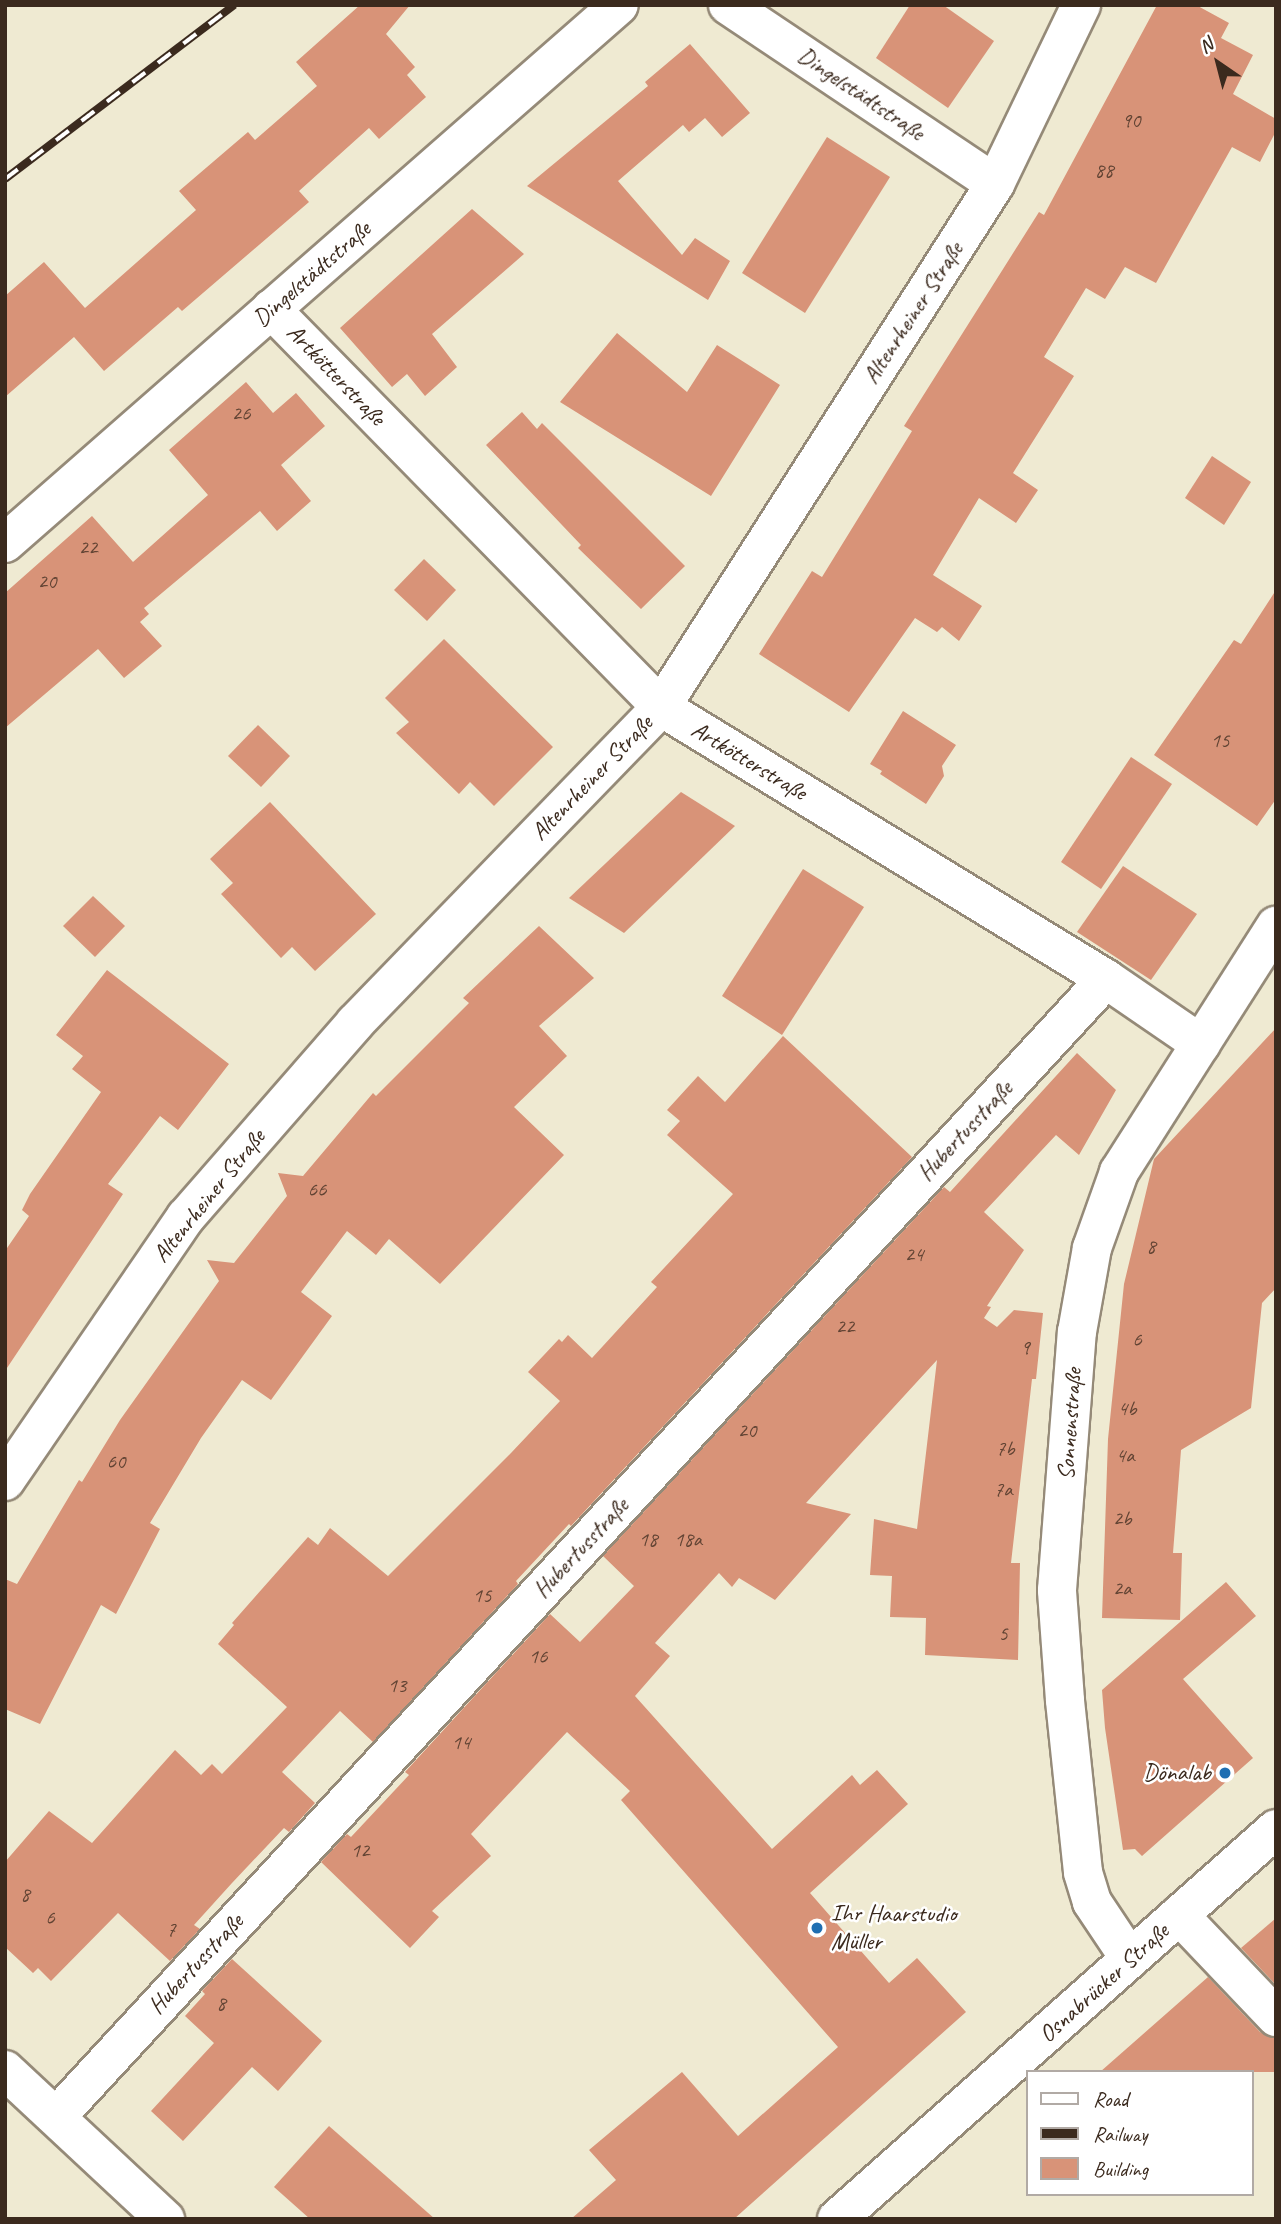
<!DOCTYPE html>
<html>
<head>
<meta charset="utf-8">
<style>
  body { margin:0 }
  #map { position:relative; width:1281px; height:2224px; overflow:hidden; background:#efead2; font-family:Caveat,sans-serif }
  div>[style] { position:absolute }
  .building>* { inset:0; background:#d89378 }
  .roads { filter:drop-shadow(2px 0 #958a78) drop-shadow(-2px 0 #958a78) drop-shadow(0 2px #958a78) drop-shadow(0 -2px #958a78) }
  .minor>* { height:38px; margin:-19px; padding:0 19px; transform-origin:19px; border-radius:19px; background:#fff }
  .secondary>* { height:38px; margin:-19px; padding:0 19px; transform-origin:19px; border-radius:19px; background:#fff }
  .rail>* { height:8px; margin-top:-4px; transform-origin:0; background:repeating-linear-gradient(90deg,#fff 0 16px,#3b2a1e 0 32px); box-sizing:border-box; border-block:2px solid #3b2a1e }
  .dots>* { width:19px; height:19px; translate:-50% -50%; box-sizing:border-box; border:4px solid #fff; border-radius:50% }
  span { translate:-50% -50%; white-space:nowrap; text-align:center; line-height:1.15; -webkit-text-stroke:5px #fff; paint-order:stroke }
  .number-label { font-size:21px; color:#624434 }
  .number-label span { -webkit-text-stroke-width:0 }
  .street-label { font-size:24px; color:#3b2a1e }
  .poi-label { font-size:24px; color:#3b2a1e }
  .right { translate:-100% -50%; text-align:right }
  .left { translate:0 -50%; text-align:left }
  .frame { position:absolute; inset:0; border:7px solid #3b2a1e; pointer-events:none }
  .legend { position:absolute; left:1026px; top:2070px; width:228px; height:126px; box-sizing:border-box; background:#fff; border:2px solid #b1aaa5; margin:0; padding:9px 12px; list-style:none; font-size:21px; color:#3b2a1e }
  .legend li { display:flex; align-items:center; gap:14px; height:35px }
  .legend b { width:35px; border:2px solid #b1aaa5 }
  .north { position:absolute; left:1183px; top:28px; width:70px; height:70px; -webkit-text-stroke:5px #fff; paint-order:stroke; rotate:325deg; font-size:19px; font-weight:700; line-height:28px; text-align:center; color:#3b2a1e }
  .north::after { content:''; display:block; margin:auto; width:24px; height:32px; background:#3b2a1e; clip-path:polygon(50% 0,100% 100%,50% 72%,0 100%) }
</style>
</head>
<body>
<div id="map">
  <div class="building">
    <i style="clip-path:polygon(360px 5px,410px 5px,386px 34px,415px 67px,407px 75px,426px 97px,379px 139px,369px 128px,299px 191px,309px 202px,182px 311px,178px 307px,104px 371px,74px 337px,5px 397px,5px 296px,44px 262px,85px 308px,196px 210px,179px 191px,248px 132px,255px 140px,317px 86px,296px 62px)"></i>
    <i style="clip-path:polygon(910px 5px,943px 5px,994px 41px,948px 108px,876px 58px)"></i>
    <i style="clip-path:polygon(1157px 5px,1196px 5px,1229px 23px,1221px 38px,1253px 55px,1233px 94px,1276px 119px,1276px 131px,1260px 162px,1232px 147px,1156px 283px,1125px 267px,1105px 299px,1086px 288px,1044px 357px,1074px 376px,1013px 473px,1038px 490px,1016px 523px,979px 498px,933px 575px,982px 606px,959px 641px,942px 627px,937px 632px,915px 618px,849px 712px,759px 654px,812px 571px,822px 577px,912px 431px,904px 426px,1039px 212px,1044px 215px)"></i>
    <i style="clip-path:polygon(690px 44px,750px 113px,722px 137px,705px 118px,689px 132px,683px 125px,618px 181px,682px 255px,695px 238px,730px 261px,708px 300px,527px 186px,648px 86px,645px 82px)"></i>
    <i style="clip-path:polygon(827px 137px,890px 177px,805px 313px,742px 273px)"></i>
    <i style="clip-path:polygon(472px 209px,524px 254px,432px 334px,457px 367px,425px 396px,407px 374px,392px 387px,340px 328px)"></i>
    <i style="clip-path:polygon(617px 333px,687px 392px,717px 345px,780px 385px,711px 496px,560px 402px)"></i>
    <i style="clip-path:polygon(246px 382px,273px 413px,296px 393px,325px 426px,281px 465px,311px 501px,277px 531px,260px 511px,144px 608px,149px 614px,140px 622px,162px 646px,124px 678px,98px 649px,5px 728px,5px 593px,92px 516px,133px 562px,208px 495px,169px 450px)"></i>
    <i style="clip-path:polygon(522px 412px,537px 429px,542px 423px,685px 566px,641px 609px,578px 548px,581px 545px,486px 445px)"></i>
    <i style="clip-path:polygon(1212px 456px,1251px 482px,1224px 525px,1185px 498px)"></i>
    <i style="clip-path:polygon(424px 559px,456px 590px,427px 621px,394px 590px)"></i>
    <i style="clip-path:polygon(1276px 590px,1276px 799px,1257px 826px,1154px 755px,1234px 640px,1241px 644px)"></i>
    <i style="clip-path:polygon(444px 639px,553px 747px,494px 806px,470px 782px,459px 794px,396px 733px,409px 722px,385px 698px)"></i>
    <i style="clip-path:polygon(903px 711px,956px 745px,942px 766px,944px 776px,926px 804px,880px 774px,882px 771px,870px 764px)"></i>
    <i style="clip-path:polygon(258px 725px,290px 756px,261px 787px,228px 756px)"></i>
    <i style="clip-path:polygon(1131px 757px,1172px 784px,1101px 889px,1061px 862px)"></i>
    <i style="clip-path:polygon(681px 792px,735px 826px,624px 933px,569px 898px)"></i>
    <i style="clip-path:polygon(270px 802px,376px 914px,315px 971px,292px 947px,281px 958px,221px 894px,233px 883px,210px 859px)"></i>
    <i style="clip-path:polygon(1123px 866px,1197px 914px,1151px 980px,1077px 932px)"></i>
    <i style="clip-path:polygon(803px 869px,864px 907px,782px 1035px,722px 996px)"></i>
    <i style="clip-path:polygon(93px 896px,125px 926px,95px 957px,63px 926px)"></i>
    <i style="clip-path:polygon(539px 926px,594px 978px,539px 1026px,567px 1056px,514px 1107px,564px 1155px,440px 1284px,389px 1239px,376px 1255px,347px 1231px,301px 1292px,332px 1316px,271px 1400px,242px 1380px,201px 1438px,150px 1523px,160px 1529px,116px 1614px,101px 1605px,40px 1724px,5px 1709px,5px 1579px,17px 1584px,79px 1480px,82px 1482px,120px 1420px,219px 1281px,207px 1260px,234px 1263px,287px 1196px,278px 1173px,303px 1176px,373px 1093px,376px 1096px,469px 1003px,463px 998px)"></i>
    <i style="clip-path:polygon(107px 970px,229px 1064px,178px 1130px,160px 1116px,108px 1184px,123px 1194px,5px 1371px,5px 1251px,29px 1216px,22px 1210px,30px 1194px,101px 1092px,72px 1069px,83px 1056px,56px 1035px)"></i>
    <i style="clip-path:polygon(1276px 1028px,1276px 1288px,1262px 1303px,1251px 1408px,1181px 1450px,1173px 1553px,1182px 1553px,1180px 1620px,1102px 1618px,1108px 1439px,1124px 1284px,1154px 1159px)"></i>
    <i style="clip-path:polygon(783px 1036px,912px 1157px,571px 1526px,569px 1524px,516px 1581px,518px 1584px,373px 1742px,340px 1711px,282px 1772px,315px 1803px,289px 1832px,284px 1828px,232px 1883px,194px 1925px,200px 1929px,170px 1961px,118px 1913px,51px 1981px,38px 1968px,33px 1973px,5px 1947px,5px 1862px,49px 1811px,92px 1843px,175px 1750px,201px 1775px,212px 1764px,222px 1774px,287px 1707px,218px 1644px,234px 1625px,232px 1623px,308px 1537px,318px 1545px,330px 1528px,388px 1576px,511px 1453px,560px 1401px,528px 1372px,559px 1339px,562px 1342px,568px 1335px,592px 1358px,657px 1287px,651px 1282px,733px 1194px,667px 1135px,680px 1121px,667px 1110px,698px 1076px,725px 1102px)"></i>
    <i style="clip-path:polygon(1077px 1053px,1116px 1090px,1079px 1155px,1056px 1135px,984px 1212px,1024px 1250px,987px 1306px,991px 1307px,984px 1318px,997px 1327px,1014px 1310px,1043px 1313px,1036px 1379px,1032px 1379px,1011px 1563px,1020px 1563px,1018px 1660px,925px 1655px,926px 1618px,890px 1617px,892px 1576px,870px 1575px,874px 1519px,917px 1529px,937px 1360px,806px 1503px,851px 1514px,775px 1600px,739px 1578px,732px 1587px,719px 1573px,655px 1643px,670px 1656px,635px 1696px,772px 1849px,852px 1775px,860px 1785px,877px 1770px,908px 1804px,810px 1893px,889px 1983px,917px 1958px,966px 2012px,734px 2219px,571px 2219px,616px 2180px,589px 2150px,682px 2072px,738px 2136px,838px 2047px,621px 1800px,630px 1791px,567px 1732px,471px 1834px,491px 1856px,432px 1911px,439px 1917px,410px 1948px,321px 1862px,347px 1834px,351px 1837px,409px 1775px,405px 1772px,550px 1614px,580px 1642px,634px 1586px,603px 1556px,944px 1187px,950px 1192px)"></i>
    <i style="clip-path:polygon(1226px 1582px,1256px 1616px,1183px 1679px,1253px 1758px,1142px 1856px,1135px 1849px,1123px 1850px,1105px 1728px,1102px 1690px)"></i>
    <i style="clip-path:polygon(1276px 1918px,1276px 1985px,1241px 1948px)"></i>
    <i style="clip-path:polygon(232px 1959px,322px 2041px,278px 2091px,252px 2067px,183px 2141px,151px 2111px,214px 2043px,185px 2016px,205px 1994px,202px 1991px)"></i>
    <i style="clip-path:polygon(1208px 1977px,1260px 2032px,1276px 2038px,1276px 2072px,1100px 2072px)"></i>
    <i style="clip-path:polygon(329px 2126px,435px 2219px,310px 2219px,274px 2187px)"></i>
  </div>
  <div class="roads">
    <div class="minor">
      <i style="left:728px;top:5px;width:321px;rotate:33.8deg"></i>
      <i style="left:271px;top:309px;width:557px;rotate:45.58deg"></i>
      <i style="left:661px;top:707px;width:522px;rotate:31.43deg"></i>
      <i style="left:1106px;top:979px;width:115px;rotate:34.4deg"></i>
      <i style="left:5px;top:543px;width:816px;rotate:-41.23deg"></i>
      <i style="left:5px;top:1481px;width:320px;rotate:-55.6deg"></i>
      <i style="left:186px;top:1217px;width:257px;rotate:-48.9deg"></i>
      <i style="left:355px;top:1023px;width:440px;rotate:-45.9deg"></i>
      <i style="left:661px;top:707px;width:621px;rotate:-57.44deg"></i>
      <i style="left:995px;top:184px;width:199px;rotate:-64.3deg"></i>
      <i style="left:1179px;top:1915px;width:141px;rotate:46.4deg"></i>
      <i style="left:1130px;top:1959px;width:69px;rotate:-123.7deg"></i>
      <i style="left:1092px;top:1902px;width:31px;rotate:-107deg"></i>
      <i style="left:1083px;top:1872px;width:173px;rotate:-96deg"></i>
      <i style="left:1065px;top:1700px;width:110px;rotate:-94.2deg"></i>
      <i style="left:1057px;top:1590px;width:259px;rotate:-85.6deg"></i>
      <i style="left:1077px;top:1332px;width:85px;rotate:-79.9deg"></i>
      <i style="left:1092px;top:1248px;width:81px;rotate:-70.4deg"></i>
      <i style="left:1119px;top:1172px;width:292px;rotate:-57.5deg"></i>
      <i style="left:5px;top:2070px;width:219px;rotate:43deg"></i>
      <i style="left:56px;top:2117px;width:1548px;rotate:-47.3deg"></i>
    </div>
    <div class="secondary">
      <i style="left:837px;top:2219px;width:587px;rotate:-41.62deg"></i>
    </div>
  </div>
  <div class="rail">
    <i style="left:5px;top:179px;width:288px;rotate:-37.2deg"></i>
  </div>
  <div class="dots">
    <i style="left:1225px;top:1773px;background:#1f6fb2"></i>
    <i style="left:817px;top:1928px;background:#1f6fb2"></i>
  </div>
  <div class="number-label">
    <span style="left:1131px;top:120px">90</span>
    <span style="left:1104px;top:170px">88</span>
    <span style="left:241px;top:413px">26</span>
    <span style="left:88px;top:547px">22</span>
    <span style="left:47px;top:581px">20</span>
    <span style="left:1220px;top:740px">15</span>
    <span style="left:317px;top:1189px">66</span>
    <span style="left:1151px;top:1246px">8</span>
    <span style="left:914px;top:1254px">24</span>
    <span style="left:845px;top:1326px">22</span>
    <span style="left:1137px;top:1339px">6</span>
    <span style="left:1025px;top:1347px">9</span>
    <span style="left:1127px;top:1408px">4b</span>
    <span style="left:747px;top:1430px">20</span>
    <span style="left:1005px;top:1448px">7b</span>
    <span style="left:1125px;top:1455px">4a</span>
    <span style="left:116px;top:1461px">60</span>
    <span style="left:1003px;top:1489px">7a</span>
    <span style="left:1122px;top:1518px">2b</span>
    <span style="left:648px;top:1539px">18</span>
    <span style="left:688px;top:1539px">18a</span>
    <span style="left:1122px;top:1588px">2a</span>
    <span style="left:482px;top:1595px">15</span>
    <span style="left:1003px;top:1633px">5</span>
    <span style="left:538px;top:1656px">16</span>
    <span style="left:397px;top:1685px">13</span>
    <span style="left:461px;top:1742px">14</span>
    <span style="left:360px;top:1850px">12</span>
    <span style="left:25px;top:1894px">8</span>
    <span style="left:50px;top:1917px">6</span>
    <span style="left:171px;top:1929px">7</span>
    <span style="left:221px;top:2003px">8</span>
  </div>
  <div class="street-label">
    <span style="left:861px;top:94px;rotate:34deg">Dingelstädtstraße</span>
    <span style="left:312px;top:274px;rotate:-41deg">Dingelstädtstraße</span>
    <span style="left:913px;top:313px;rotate:-57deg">Altenrheiner Straße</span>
    <span style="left:336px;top:375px;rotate:46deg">Artkötterstraße</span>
    <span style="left:749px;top:761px;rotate:31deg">Artkötterstraße</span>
    <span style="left:592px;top:778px;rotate:-46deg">Altenrheiner Straße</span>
    <span style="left:965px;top:1131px;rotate:-47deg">Hubertusstraße</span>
    <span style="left:209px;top:1196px;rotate:-51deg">Altenrheiner Straße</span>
    <span style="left:1070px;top:1424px;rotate:-86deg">Sonnenstraße</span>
    <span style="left:581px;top:1548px;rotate:-47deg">Hubertusstraße</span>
    <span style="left:196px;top:1964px;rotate:-47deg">Hubertusstraße</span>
    <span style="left:1104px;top:1983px;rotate:-42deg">Osnabrücker Straße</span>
  </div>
  <div class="poi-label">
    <span class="right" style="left:1211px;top:1773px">Dönalab</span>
    <span class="left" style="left:831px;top:1928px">Ihr Haarstudio<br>Müller</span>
  </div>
  <div class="frame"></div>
  <ul class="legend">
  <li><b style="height:9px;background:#fff"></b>Road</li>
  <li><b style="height:9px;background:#3b2a1e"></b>Railway</li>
  <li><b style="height:19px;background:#d89378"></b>Building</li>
  </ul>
  <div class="north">N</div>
</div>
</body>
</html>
